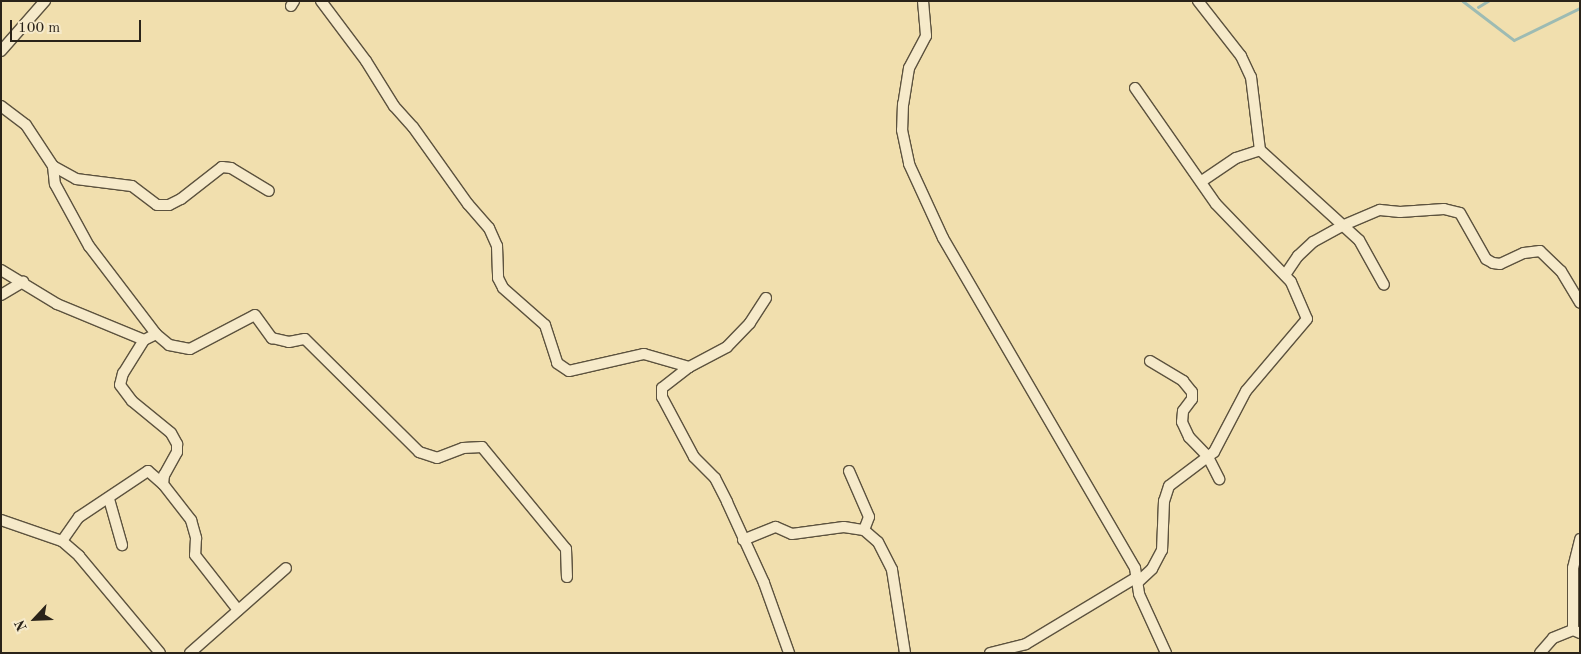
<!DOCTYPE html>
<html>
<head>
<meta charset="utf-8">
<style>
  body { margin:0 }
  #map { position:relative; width:1581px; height:654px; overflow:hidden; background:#f1dfae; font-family:"Old Standard TT",serif }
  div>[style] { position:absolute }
  .stream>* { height:2.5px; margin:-1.25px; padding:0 1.25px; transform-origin:1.25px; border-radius:1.25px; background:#9dbbb3 }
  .roads { filter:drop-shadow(1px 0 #5c523e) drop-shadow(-1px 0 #5c523e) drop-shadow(0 1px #5c523e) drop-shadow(0 -1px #5c523e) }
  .minor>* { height:10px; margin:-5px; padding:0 5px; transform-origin:5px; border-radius:5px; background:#f6eaca }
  span { translate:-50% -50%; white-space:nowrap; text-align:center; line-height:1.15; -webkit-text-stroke:4px #f6eaca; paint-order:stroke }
  .frame { position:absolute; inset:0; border:2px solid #2a2319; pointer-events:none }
  .north { position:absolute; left:10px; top:594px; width:50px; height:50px; -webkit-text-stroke:4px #f6eaca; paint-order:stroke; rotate:245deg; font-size:14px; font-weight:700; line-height:20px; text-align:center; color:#2a2319 }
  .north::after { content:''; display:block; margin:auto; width:18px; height:22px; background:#2a2319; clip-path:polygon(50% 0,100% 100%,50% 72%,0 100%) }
  .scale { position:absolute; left:10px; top:20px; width:131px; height:22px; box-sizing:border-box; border:2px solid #2a2319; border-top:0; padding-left:6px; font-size:15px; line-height:18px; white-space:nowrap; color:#2a2319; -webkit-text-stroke:4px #f6eaca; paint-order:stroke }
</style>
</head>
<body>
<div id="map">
  <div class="stream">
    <i style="left:1463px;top:1px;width:64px;rotate:37.4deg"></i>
    <i style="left:1514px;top:40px;width:73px;rotate:-25.9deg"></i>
    <i style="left:1478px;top:7px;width:12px;rotate:-31deg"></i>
  </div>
  <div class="roads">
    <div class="minor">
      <i style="left:321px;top:1px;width:75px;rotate:53.1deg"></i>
      <i style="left:366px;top:61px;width:53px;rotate:58.1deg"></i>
      <i style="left:394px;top:106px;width:28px;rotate:48deg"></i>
      <i style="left:413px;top:127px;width:95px;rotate:54.5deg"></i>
      <i style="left:468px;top:204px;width:32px;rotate:49deg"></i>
      <i style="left:489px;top:228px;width:20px;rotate:66deg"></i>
      <i style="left:497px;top:246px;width:32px;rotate:88deg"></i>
      <i style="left:498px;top:278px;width:11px;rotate:63deg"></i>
      <i style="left:503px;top:288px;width:56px;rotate:41.4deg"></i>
      <i style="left:545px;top:325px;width:40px;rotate:72deg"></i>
      <i style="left:557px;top:363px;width:14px;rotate:34deg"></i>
      <i style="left:569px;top:371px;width:77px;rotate:-12.8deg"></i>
      <i style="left:644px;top:354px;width:47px;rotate:16.1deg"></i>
      <i style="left:923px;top:1px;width:35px;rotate:85deg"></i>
      <i style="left:926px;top:36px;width:36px;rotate:118deg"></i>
      <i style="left:909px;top:68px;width:36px;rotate:99deg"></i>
      <i style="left:903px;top:104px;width:26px;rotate:92deg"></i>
      <i style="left:902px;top:130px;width:35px;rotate:78deg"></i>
      <i style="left:909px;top:164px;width:81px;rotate:65.3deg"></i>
      <i style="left:943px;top:238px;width:382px;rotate:59.8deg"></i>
      <i style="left:1135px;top:568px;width:26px;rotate:81deg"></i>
      <i style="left:1139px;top:594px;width:65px;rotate:65.4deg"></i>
      <i style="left:1198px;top:1px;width:70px;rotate:52deg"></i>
      <i style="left:1241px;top:56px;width:23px;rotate:65deg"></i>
      <i style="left:1251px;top:77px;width:74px;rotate:83deg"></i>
      <i style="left:1260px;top:150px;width:134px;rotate:42.3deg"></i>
      <i style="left:1359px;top:240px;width:51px;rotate:60.9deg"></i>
      <i style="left:291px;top:6px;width:6px;rotate:-59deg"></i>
      <i style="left:1px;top:51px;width:67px;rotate:-48.7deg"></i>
      <i style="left:1135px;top:88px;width:141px;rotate:55.1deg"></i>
      <i style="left:1216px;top:204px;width:108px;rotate:46.1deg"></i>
      <i style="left:1291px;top:282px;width:40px;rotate:66.6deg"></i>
      <i style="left:1307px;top:319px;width:94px;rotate:130.3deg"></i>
      <i style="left:1246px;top:391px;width:69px;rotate:117.7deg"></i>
      <i style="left:1214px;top:452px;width:56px;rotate:142.9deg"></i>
      <i style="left:1169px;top:486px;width:16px;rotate:108deg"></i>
      <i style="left:1164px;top:501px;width:49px;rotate:92.3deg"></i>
      <i style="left:1162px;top:550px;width:21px;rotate:118deg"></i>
      <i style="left:1152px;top:569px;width:18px;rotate:137deg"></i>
      <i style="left:1px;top:106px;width:31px;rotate:37deg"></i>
      <i style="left:26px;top:125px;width:49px;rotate:56.6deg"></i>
      <i style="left:53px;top:166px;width:26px;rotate:29deg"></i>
      <i style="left:76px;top:179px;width:56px;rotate:7.1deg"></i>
      <i style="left:132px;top:186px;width:31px;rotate:37deg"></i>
      <i style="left:157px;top:205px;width:12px"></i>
      <i style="left:169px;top:205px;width:13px;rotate:-27deg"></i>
      <i style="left:181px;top:199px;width:52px;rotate:-38deg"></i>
      <i style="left:222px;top:167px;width:9px;rotate:6deg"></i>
      <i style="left:231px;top:168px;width:44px;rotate:31.2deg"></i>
      <i style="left:53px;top:166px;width:18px;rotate:84deg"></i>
      <i style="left:55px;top:184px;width:71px;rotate:61.3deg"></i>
      <i style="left:89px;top:246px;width:111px;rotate:52.7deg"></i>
      <i style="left:156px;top:334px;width:17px;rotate:40deg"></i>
      <i style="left:169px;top:345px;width:21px;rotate:11deg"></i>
      <i style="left:190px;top:349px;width:73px;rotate:-27.6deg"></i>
      <i style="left:255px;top:315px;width:29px;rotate:54deg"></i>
      <i style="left:272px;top:338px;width:17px;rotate:13deg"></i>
      <i style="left:289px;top:342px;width:16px;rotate:-11deg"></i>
      <i style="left:305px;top:339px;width:161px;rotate:44.7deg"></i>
      <i style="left:419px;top:452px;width:19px;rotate:18deg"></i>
      <i style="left:437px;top:458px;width:28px;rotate:-21deg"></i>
      <i style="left:463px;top:448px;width:19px;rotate:-3deg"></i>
      <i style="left:482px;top:447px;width:132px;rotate:50.5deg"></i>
      <i style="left:566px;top:549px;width:28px;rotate:88deg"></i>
      <i style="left:1202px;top:181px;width:41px;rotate:-34.1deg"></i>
      <i style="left:1236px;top:158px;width:25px;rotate:-18deg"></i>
      <i style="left:1px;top:270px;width:66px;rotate:31.3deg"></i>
      <i style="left:57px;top:304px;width:94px;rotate:22.5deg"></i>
      <i style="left:1285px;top:275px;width:23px;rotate:-56deg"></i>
      <i style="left:1298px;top:256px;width:21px;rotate:-43deg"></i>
      <i style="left:1313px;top:242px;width:35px;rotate:-29deg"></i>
      <i style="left:1344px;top:225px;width:39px;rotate:-23deg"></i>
      <i style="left:1380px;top:210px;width:20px;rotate:6deg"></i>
      <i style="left:1400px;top:212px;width:44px;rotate:-3.9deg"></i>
      <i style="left:1444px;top:209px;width:16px;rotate:14deg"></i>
      <i style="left:1460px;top:213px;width:53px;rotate:60.5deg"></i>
      <i style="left:1486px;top:259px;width:8px;rotate:30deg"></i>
      <i style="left:1493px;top:263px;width:7px;rotate:8deg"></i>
      <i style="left:1500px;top:264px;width:26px;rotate:-25deg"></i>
      <i style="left:1524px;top:253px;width:16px;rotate:-7deg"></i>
      <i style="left:1540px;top:251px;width:29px;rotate:44deg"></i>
      <i style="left:1561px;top:271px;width:37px;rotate:59deg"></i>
      <i style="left:1px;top:295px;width:26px;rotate:-31deg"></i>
      <i style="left:766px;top:298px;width:30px;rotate:123deg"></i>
      <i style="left:750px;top:323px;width:33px;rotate:134deg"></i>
      <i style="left:727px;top:347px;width:43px;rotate:152.2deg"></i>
      <i style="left:689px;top:367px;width:34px;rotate:142deg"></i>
      <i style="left:662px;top:388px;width:9px;rotate:90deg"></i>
      <i style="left:662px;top:397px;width:68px;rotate:61.9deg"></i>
      <i style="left:694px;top:457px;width:30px;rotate:45deg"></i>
      <i style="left:715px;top:478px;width:27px;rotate:63deg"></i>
      <i style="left:727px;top:502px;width:89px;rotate:65.4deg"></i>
      <i style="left:764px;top:583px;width:74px;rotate:70.3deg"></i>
      <i style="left:156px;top:334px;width:13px;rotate:153deg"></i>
      <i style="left:144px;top:340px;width:39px;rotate:122deg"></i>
      <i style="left:123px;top:373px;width:12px;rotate:104deg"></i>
      <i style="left:120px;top:385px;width:20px;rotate:53deg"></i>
      <i style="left:132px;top:401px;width:50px;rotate:39.4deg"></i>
      <i style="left:171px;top:433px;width:13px;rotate:61deg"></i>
      <i style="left:177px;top:444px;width:8px;rotate:90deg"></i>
      <i style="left:177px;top:452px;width:26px;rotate:119deg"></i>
      <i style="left:164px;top:475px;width:9px;rotate:96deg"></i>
      <i style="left:1150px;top:361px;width:39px;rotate:31deg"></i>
      <i style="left:1183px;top:381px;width:14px;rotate:51deg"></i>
      <i style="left:1192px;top:392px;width:7px;rotate:90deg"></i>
      <i style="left:1192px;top:399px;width:15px;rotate:127deg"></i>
      <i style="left:1183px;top:411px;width:11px;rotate:95deg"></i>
      <i style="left:1182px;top:422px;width:17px;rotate:65deg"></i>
      <i style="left:1189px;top:437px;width:28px;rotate:46deg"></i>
      <i style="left:1208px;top:457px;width:25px;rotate:63deg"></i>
      <i style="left:849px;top:471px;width:50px;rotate:66.5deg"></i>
      <i style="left:869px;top:517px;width:14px;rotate:111deg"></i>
      <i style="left:109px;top:499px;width:48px;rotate:74.2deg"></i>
      <i style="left:1px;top:520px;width:65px;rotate:19deg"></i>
      <i style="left:62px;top:541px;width:23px;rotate:41deg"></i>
      <i style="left:79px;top:556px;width:126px;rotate:50.1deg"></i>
      <i style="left:743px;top:540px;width:35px;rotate:-22deg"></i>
      <i style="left:776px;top:527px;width:17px;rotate:24deg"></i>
      <i style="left:792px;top:534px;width:52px;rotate:-7.7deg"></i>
      <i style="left:844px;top:527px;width:20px;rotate:9deg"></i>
      <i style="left:864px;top:530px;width:18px;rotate:41deg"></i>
      <i style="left:878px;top:542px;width:31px;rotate:63deg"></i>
      <i style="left:892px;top:570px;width:84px;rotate:81.1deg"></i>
      <i style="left:62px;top:541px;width:29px;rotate:-55deg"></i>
      <i style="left:79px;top:517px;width:83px;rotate:-33.7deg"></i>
      <i style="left:148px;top:471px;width:20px;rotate:41deg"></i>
      <i style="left:163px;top:484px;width:46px;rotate:52.1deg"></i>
      <i style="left:191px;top:520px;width:19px;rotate:74deg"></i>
      <i style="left:196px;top:538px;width:17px;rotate:93deg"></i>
      <i style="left:195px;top:555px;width:70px;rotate:52deg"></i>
      <i style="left:1573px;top:630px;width:62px;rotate:-90deg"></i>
      <i style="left:1573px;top:568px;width:30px;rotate:-76deg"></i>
      <i style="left:190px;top:653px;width:128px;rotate:-41.5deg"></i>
      <i style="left:990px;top:653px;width:37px;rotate:-14deg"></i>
      <i style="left:1026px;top:644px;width:130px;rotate:-31.1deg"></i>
      <i style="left:1540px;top:653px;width:20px;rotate:-49deg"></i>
      <i style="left:1553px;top:638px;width:22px;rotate:-22deg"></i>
      <i style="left:1573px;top:630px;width:8px;rotate:23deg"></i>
    </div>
  </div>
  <div class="frame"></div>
  <div class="north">N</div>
  <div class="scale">100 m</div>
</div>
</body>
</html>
